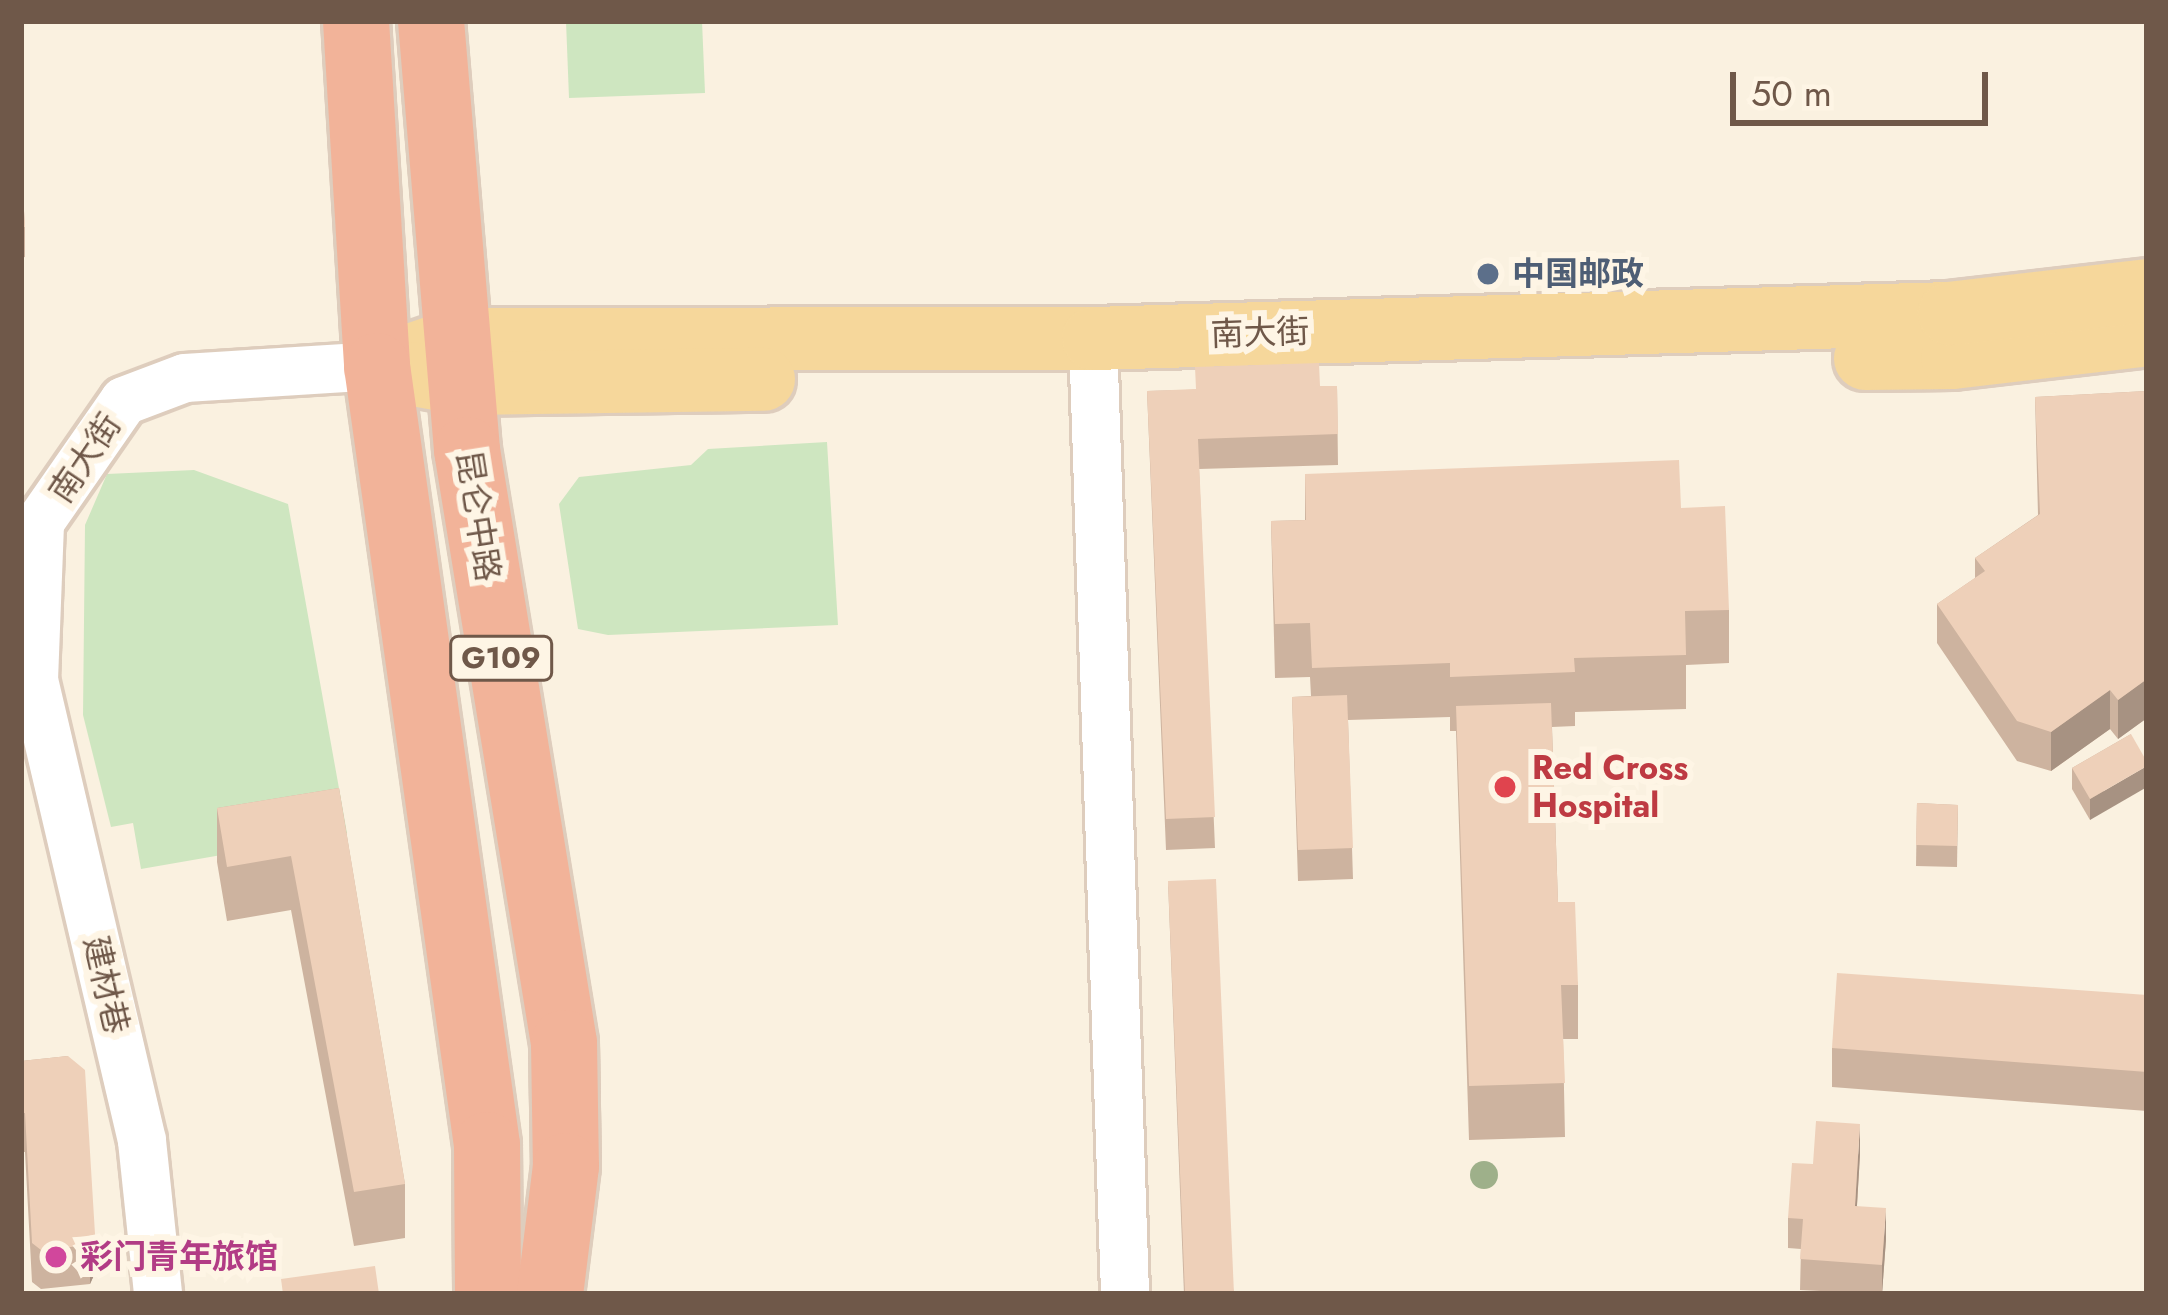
<!DOCTYPE html>
<html>
<head>
<meta charset="utf-8">
<style>
  body { margin:0 }
  #map { position:relative; width:2168px; height:1315px; overflow:hidden; background:#faf1e0; font-family:Jost,"Noto Sans SC",sans-serif }
  div>[style] { position:absolute }
  .green>* { inset:0; background:#cee6c0 }
  .roads { filter:drop-shadow(3px 0 #decdbd) drop-shadow(-3px 0 #decdbd) drop-shadow(0 3px #decdbd) drop-shadow(0 -3px #decdbd) }
  .minor>* { height:48px; margin:-24px; padding:0 24px; transform-origin:24px; border-radius:24px; background:#fff }
  .major>* { height:63px; margin:-31.5px; padding:0 31.5px; transform-origin:31.5px; border-radius:31.5px; background:#f6d79b }
  .highway>* { height:66px; margin:-33px; padding:0 33px; transform-origin:33px; border-radius:33px; background:#f2b399 }
  .trees>* { width:28px; height:28px; margin:-14px; border-radius:50%; background:#9eb08a }
  .wall>* { inset:0; background:#cdb39f }
  .shaded-wall>* { inset:0; background:#a79282 }
  .building>* { inset:0; background:#eed0b9 }
  .dots>* { width:33px; height:33px; translate:-50% -50%; box-sizing:border-box; border:6px solid #fef5e5; border-radius:50% }
  span { translate:-50% -50%; white-space:nowrap; text-align:center; line-height:1.15; -webkit-text-stroke:12px #fef5e5; paint-order:stroke }
  .shield-label span { padding:3px 9px; background:#fef5e5; border:3px solid; border-radius:9px; -webkit-text-stroke-width:0 }
  .shield-label { font-size:30px; color:#6f5849; font-weight:700 }
  .service-label { font-size:33px; color:#4e5e75; font-weight:700 }
  .left { translate:0 -50%; text-align:left }
  .street-label { font-size:33px; color:#6f5849 }
  .health-label { font-size:33px; color:#be3a42; font-weight:700 }
  .hotel-label { font-size:33px; color:#b23c85; font-weight:700 }
  .frame { position:absolute; inset:0; border:24px solid #6f5849; pointer-events:none }
  .scale { position:absolute; left:1730px; top:72px; width:258px; height:54px; box-sizing:border-box; border:6px solid #6f5849; border-top:0; padding-left:15px; font-size:36px; line-height:42px; white-space:nowrap; color:#6f5849; -webkit-text-stroke:9px #fef5e5; paint-order:stroke }
</style>
</head>
<body>
<div id="map">
  <div class="green">
    <i style="clip-path:polygon(566px 21px,702px 21px,705px 93px,569px 98px)"></i>
    <i style="clip-path:polygon(827px 442px,838px 625px,608px 635px,578px 629px,559px 504px,579px 477px,691px 465px,708px 449px)"></i>
    <i style="clip-path:polygon(194px 470px,288px 504px,347px 833px,141px 869px,133px 823px,111px 827px,83px 715px,85px 525px,107px 474px)"></i>
  </div>
  <div class="roads">
    <div class="minor">
      <i style="left:1093px;top:338px;width:957px;rotate:88.08deg"></i>
      <i style="left:34px;top:680px;width:473px;rotate:76.8deg"></i>
      <i style="left:142px;top:1141px;width:154px;rotate:84deg"></i>
      <i style="left:21px;top:694px;width:19px;rotate:-47deg"></i>
      <i style="left:34px;top:680px;width:158px;rotate:-87.8deg"></i>
      <i style="left:40px;top:522px;width:147px;rotate:-55.2deg"></i>
      <i style="left:124px;top:401px;width:65px;rotate:-20.7deg"></i>
      <i style="left:185px;top:378px;width:192px;rotate:-3.6deg"></i>
    </div>
    <div class="major">
      <i style="left:1865px;top:358px;width:87px;rotate:-0.7deg"></i>
      <i style="left:1952px;top:357px;width:196px;rotate:-6.7deg"></i>
      <i style="left:377px;top:366px;width:84px;rotate:-18.6deg"></i>
      <i style="left:457px;top:339px;width:636px;rotate:-0.09deg"></i>
      <i style="left:1093px;top:338px;width:856px;rotate:-1.67deg"></i>
      <i style="left:1949px;top:313px;width:199px;rotate:-6.6deg"></i>
      <i style="left:408px;top:373px;width:56px;rotate:10.3deg"></i>
      <i style="left:463px;top:383px;width:300px;rotate:-0.8deg"></i>
    </div>
    <div class="highway">
      <i style="left:356px;top:21px;width:346px;rotate:86.5deg"></i>
      <i style="left:377px;top:366px;width:787px;rotate:81.96deg"></i>
      <i style="left:487px;top:1145px;width:149px;rotate:89.6deg"></i>
      <i style="left:431px;top:21px;width:431px;rotate:85.2deg"></i>
      <i style="left:467px;top:450px;width:601px;rotate:80.71deg"></i>
      <i style="left:564px;top:1043px;width:123px;rotate:89.1deg"></i>
      <i style="left:566px;top:1166px;width:129px;rotate:97.1deg"></i>
    </div>
  </div>
  <div class="trees">
    <i style="left:1484px;top:1175px"></i>
  </div>
  <div class="wall">
    <i style="clip-path:polygon(21px 162px,25px 227px,25px 257px,21px 258px)"></i>
    <i style="clip-path:polygon(1337px 386px,1338px 465px,1199px 469px,1215px 848px,1166px 850px,1147px 391px)"></i>
    <i style="clip-path:polygon(2147px 391px,2147px 718px,2118px 739px,2110px 729px,2051px 771px,2017px 761px,1937px 643px,1937px 604px,1975px 578px,1975px 558px,2038px 515px,2035px 397px)"></i>
    <i style="clip-path:polygon(1305px 474px,1681px 508px,1729px 610px,1729px 663px,1686px 665px,1686px 709px,1575px 712px,1575px 726px,1552px 727px,1558px 902px,1578px 985px,1578px 1039px,1563px 1039px,1565px 1137px,1469px 1140px,1456px 731px,1450px 731px,1450px 717px,1348px 720px,1353px 879px,1298px 881px,1292px 697px,1311px 696px,1310px 677px,1275px 678px,1271px 521px,1305px 520px)"></i>
    <i style="clip-path:polygon(2131px 734px,2090px 820px,2072px 789px,2072px 768px)"></i>
    <i style="clip-path:polygon(339px 788px,405px 1184px,405px 1238px,354px 1246px,291px 910px,227px 921px,217px 862px,217px 808px)"></i>
    <i style="clip-path:polygon(1917px 803px,1958px 805px,1957px 867px,1916px 866px)"></i>
    <i style="clip-path:polygon(1168px 881px,1234px 1294px,1184px 1294px)"></i>
    <i style="clip-path:polygon(2147px 995px,2147px 1111px,1832px 1087px,1832px 1048px)"></i>
    <i style="clip-path:polygon(68px 1056px,95px 1273px,90px 1284px,41px 1289px,32px 1282px,25px 1152px,21px 1152px,21px 1061px)"></i>
    <i style="clip-path:polygon(1860px 1154px,1857px 1206px,1886px 1239px,1882px 1294px,1800px 1290px,1801px 1249px,1788px 1248px,1788px 1218px,1813px 1164px)"></i>
  </div>
  <div class="shaded-wall">
    <i style="clip-path:polygon(2147px 679px,2147px 718px,2118px 739px,2118px 700px)"></i>
    <i style="clip-path:polygon(2110px 690px,2110px 729px,2051px 771px,2051px 732px)"></i>
    <i style="clip-path:polygon(2147px 766px,2147px 787px,2090px 820px,2090px 799px)"></i>
    <i style="clip-path:polygon(1860px 1124px,1860px 1154px,1855px 1237px,1855px 1206px)"></i>
    <i style="clip-path:polygon(1886px 1208px,1886px 1239px,1882px 1294px,1882px 1265px)"></i>
    <i style="clip-path:polygon(95px 1234px,95px 1273px,90px 1284px,90px 1245px)"></i>
  </div>
  <div class="building">
    <i style="clip-path:polygon(21px 162px,25px 227px,21px 227px)"></i>
    <i style="clip-path:polygon(1319px 363px,1320px 386px,1337px 386px,1338px 434px,1198px 439px,1215px 817px,1166px 819px,1147px 391px,1196px 389px,1195px 367px)"></i>
    <i style="clip-path:polygon(2147px 391px,2147px 679px,2118px 700px,2110px 690px,2051px 732px,2017px 721px,1937px 604px,1985px 571px,1975px 558px,2040px 514px,2035px 397px)"></i>
    <i style="clip-path:polygon(1679px 460px,1681px 508px,1725px 506px,1729px 610px,1685px 611px,1686px 655px,1574px 658px,1575px 672px,1450px 677px,1450px 663px,1312px 668px,1310px 623px,1275px 624px,1271px 521px,1306px 520px,1305px 474px)"></i>
    <i style="clip-path:polygon(1347px 695px,1353px 848px,1298px 850px,1292px 697px)"></i>
    <i style="clip-path:polygon(1551px 703px,1558px 902px,1575px 902px,1578px 985px,1561px 985px,1565px 1083px,1469px 1086px,1456px 706px)"></i>
    <i style="clip-path:polygon(2131px 734px,2147px 762px,2147px 766px,2090px 799px,2072px 768px)"></i>
    <i style="clip-path:polygon(339px 788px,405px 1184px,354px 1192px,291px 856px,227px 867px,217px 808px)"></i>
    <i style="clip-path:polygon(1917px 803px,1958px 805px,1957px 846px,1916px 845px)"></i>
    <i style="clip-path:polygon(1216px 879px,1234px 1294px,1185px 1294px,1168px 881px)"></i>
    <i style="clip-path:polygon(1837px 973px,2147px 995px,2147px 1072px,1832px 1048px)"></i>
    <i style="clip-path:polygon(68px 1056px,85px 1070px,95px 1234px,90px 1245px,41px 1250px,32px 1243px,25px 1113px,21px 1113px,21px 1061px)"></i>
    <i style="clip-path:polygon(1816px 1121px,1860px 1124px,1855px 1206px,1886px 1208px,1882px 1265px,1800px 1259px,1803px 1219px,1788px 1218px,1792px 1163px,1813px 1164px)"></i>
    <i style="clip-path:polygon(375px 1266px,379px 1294px,283px 1294px,281px 1279px)"></i>
  </div>
  <div class="dots">
    <i style="left:1488px;top:274px;background:#5c6f8a"></i>
    <i style="left:1505px;top:787px;background:#e0444e"></i>
    <i style="left:56px;top:1257px;background:#d1479c"></i>
  </div>
  <div class="shield-label">
    <span style="left:501px;top:658px">G109</span>
  </div>
  <div class="service-label">
    <span class="left" style="left:1512px;top:274px">中国邮政</span>
  </div>
  <div class="street-label">
    <span style="left:1260px;top:333px;rotate:-2deg">南大街</span>
    <span style="left:85px;top:458px;rotate:-56deg">南大街</span>
    <span style="left:478px;top:516px;rotate:81deg">昆仑中路</span>
    <span style="left:106px;top:985px;rotate:77deg">建材巷</span>
  </div>
  <div class="health-label">
    <span class="left" style="left:1532px;top:787px">Red Cross<br>Hospital</span>
  </div>
  <div class="hotel-label">
    <span class="left" style="left:80px;top:1257px">彩门青年旅馆</span>
  </div>
  <div class="frame"></div>
  <div class="scale">50 m</div>
</div>
</body>
</html>
